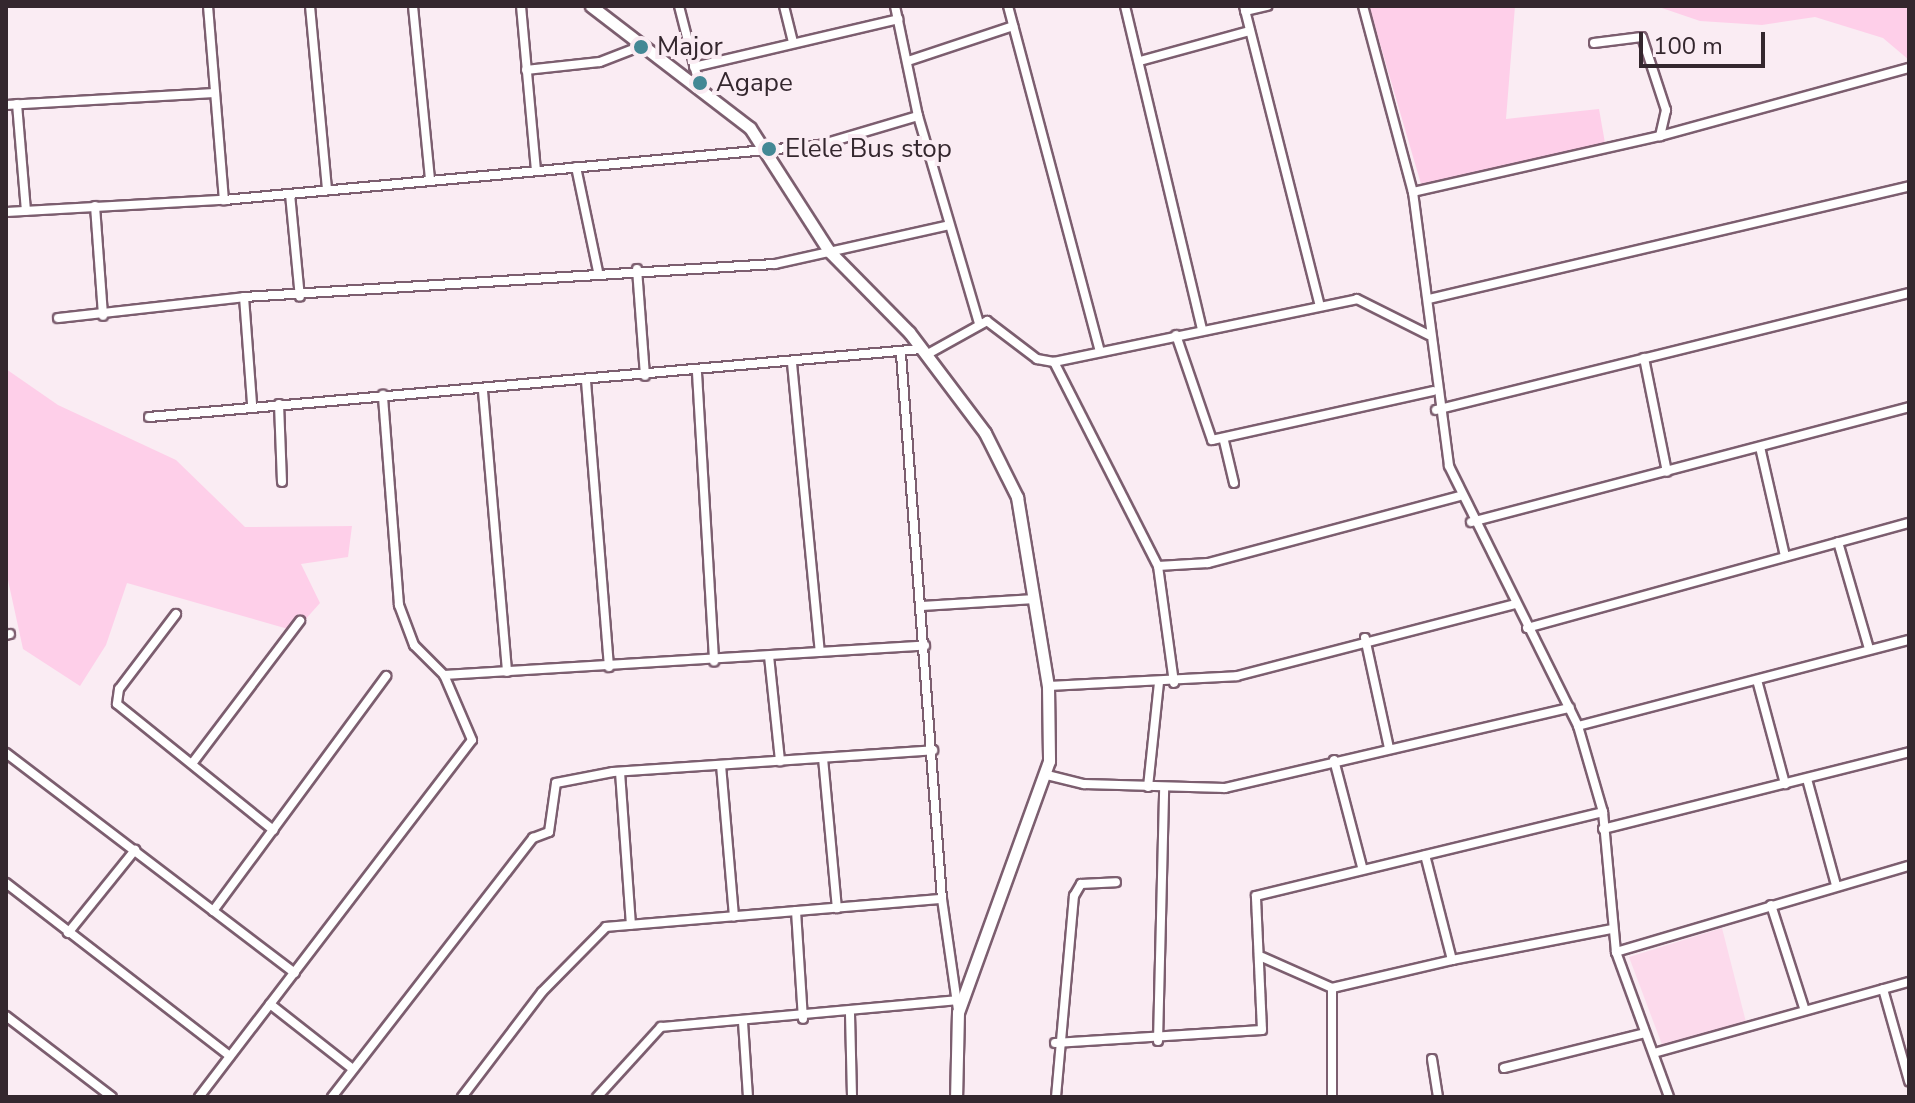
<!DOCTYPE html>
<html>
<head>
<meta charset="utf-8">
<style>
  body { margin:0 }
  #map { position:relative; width:1915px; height:1103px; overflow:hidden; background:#faecf3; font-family:"Nunito Sans",sans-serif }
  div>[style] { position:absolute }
  .built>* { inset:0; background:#fcdaec }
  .green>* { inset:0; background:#fecfe9 }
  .roads { filter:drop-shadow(2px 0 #7c5e6f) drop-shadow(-2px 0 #7c5e6f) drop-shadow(0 2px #7c5e6f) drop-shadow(0 -2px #7c5e6f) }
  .street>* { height:8px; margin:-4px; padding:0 4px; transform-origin:4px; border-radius:4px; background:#fff }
  .secondary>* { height:11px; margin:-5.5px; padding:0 5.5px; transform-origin:5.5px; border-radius:5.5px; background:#fff }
  .dots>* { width:22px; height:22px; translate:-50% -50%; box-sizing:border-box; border:4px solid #faecf3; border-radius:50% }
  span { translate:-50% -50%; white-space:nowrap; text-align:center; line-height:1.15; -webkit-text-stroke:8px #faecf3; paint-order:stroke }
  .poi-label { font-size:26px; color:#34272e }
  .left { translate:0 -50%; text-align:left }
  .frame { position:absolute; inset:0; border:8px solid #34272e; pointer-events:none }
  .scale { position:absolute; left:1639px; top:32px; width:126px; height:36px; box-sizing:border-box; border:4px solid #34272e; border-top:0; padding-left:10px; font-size:24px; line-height:28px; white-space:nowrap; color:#34272e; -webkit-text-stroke:6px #faecf3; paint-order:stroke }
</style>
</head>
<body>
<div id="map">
  <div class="built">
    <i style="clip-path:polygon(1722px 928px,1747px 1026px,1664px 1050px,1629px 957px)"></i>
  </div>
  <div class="green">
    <i style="clip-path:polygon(1369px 6px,1515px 6px,1506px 119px,1599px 109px,1605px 143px,1421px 184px)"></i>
    <i style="clip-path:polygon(1656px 6px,1909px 6px,1909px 60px,1883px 38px,1815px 17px,1762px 25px,1700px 21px)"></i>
    <i style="clip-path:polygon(6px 369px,58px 405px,176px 460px,245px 527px,352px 526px,348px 557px,301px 564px,320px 603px,295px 631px,127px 583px,106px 645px,80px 686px,23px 649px,6px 571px)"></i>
  </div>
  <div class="roads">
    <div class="street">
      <i style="left:208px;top:6px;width:195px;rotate:85.3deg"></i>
      <i style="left:310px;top:6px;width:185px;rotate:84.7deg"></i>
      <i style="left:413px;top:6px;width:175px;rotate:84.4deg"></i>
      <i style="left:521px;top:6px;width:165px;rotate:84.8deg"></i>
      <i style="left:679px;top:6px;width:81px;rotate:75.6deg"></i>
      <i style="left:784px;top:6px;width:36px;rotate:76deg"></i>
      <i style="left:895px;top:6px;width:112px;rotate:78.2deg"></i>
      <i style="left:918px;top:116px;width:216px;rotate:73.6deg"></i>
      <i style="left:1008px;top:6px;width:358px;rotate:75.1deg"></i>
      <i style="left:1125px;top:6px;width:332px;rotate:76.6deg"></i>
      <i style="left:1244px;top:6px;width:306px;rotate:75.8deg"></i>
      <i style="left:1363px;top:6px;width:193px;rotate:75deg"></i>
      <i style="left:1413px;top:192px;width:276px;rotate:82.5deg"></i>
      <i style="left:1449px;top:466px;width:290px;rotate:63.6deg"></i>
      <i style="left:1578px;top:726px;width:90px;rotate:73.8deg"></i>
      <i style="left:1603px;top:812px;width:141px;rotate:84.7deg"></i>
      <i style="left:1616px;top:952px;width:154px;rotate:69.9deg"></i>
      <i style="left:1245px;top:11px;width:23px;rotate:-13deg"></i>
      <i style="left:1594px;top:43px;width:48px;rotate:-7.1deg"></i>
      <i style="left:1642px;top:37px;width:77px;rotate:71.8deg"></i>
      <i style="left:1666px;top:110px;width:27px;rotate:103deg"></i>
      <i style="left:908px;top:61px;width:111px;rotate:-18.4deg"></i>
      <i style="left:1140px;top:61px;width:114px;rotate:-15.3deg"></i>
      <i style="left:694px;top:67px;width:210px;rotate:-13.2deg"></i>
      <i style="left:526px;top:70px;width:74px;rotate:-6.2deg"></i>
      <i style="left:600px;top:62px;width:47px;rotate:-21.1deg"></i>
      <i style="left:17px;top:104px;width:107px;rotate:85.2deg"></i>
      <i style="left:6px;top:105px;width:209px;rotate:-3.3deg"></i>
      <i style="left:576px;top:167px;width:106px;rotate:78.1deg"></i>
      <i style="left:1413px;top:192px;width:253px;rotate:-12.8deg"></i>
      <i style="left:1660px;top:136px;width:258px;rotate:-15.3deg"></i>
      <i style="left:290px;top:194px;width:103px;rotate:84.5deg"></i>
      <i style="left:95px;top:206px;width:110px;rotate:85.8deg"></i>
      <i style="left:6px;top:212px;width:218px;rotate:-3.2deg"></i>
      <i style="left:224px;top:200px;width:599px;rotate:-5.27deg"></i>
      <i style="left:820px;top:145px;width:102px;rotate:-16.5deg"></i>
      <i style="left:637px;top:269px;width:107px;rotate:85.7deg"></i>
      <i style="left:244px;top:297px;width:107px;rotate:85.7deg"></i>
      <i style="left:1429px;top:299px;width:493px;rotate:-13.2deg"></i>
      <i style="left:58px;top:318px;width:187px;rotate:-6.4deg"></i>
      <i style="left:244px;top:297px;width:532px;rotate:-3.56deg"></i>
      <i style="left:775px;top:264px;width:178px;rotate:-12.6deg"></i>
      <i style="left:1176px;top:335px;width:111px;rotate:71.1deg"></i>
      <i style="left:1212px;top:440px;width:226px;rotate:-12.5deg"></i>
      <i style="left:901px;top:354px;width:547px;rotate:85.7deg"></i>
      <i style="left:942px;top:899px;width:112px;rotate:81.8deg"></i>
      <i style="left:926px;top:355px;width:70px;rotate:-29.1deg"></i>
      <i style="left:987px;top:321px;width:63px;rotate:37.2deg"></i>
      <i style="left:1037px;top:359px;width:17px;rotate:10deg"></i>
      <i style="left:1054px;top:362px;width:309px;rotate:-11.7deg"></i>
      <i style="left:1357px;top:299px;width:80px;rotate:26.6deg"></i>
      <i style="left:1644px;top:358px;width:116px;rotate:78.6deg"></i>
      <i style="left:1054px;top:362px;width:229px;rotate:63deg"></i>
      <i style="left:1158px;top:566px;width:118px;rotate:82.2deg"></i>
      <i style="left:792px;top:363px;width:290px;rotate:84.5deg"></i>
      <i style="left:697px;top:373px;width:289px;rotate:86.6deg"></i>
      <i style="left:586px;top:381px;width:287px;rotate:85.4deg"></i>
      <i style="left:483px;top:391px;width:282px;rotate:85.1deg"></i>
      <i style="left:279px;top:404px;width:78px;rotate:87.8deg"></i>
      <i style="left:1436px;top:410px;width:487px;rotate:-13.9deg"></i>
      <i style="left:149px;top:417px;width:776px;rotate:-5.03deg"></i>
      <i style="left:1224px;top:441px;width:43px;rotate:76.6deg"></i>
      <i style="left:1760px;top:447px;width:112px;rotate:77.1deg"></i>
      <i style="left:1471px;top:522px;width:453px;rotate:-14.7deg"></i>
      <i style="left:1838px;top:542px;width:111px;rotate:73.8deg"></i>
      <i style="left:1158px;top:566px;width:50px;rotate:-3.4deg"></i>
      <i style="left:1208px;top:563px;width:260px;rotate:-14.9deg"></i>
      <i style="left:922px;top:606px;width:113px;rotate:-3.5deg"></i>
      <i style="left:176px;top:614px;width:94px;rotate:127.2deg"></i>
      <i style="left:119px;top:689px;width:15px;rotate:98deg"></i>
      <i style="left:117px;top:704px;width:201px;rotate:38.9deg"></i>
      <i style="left:1527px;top:628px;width:396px;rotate:-15.4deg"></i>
      <i style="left:6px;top:635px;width:4px;rotate:-14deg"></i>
      <i style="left:1365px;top:638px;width:113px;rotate:77.7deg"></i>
      <i style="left:769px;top:656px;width:106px;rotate:84deg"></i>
      <i style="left:444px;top:675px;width:482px;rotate:-3.5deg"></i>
      <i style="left:1757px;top:680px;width:108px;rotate:74.9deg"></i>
      <i style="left:1048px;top:686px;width:189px;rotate:-3deg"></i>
      <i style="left:1237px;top:676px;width:287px;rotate:-14.5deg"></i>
      <i style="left:1578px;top:726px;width:342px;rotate:-14.6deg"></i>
      <i style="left:6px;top:753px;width:363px;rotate:37.3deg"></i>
      <i style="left:823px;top:758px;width:151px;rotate:84.7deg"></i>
      <i style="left:1334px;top:760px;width:111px;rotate:75.3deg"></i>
      <i style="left:194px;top:761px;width:176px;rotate:-52.9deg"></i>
      <i style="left:721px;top:765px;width:152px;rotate:85.1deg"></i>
      <i style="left:620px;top:772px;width:153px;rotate:85.9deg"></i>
      <i style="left:1047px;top:775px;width:38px;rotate:14deg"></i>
      <i style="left:1084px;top:784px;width:141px;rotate:1.6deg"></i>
      <i style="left:1225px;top:788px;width:354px;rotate:-13.1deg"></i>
      <i style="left:1807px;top:779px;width:110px;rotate:74.7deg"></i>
      <i style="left:1148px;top:787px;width:105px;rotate:-84deg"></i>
      <i style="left:1603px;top:829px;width:316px;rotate:-14.1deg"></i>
      <i style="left:6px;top:883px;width:283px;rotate:37.7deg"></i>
      <i style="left:1771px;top:905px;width:108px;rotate:72.2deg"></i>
      <i style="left:213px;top:911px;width:292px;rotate:-53.6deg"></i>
      <i style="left:796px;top:911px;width:108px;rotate:86.3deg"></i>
      <i style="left:68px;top:933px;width:107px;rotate:-51.1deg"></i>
      <i style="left:1616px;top:952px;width:305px;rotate:-16.4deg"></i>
      <i style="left:1262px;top:957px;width:77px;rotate:23.9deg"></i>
      <i style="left:1452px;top:960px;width:162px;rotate:-11deg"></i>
      <i style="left:1883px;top:989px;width:96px;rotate:74.2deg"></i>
      <i style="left:270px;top:1004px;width:105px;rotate:38.1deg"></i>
      <i style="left:850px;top:1014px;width:83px;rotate:88.6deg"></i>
      <i style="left:6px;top:1016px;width:133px;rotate:37.4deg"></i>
      <i style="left:743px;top:1022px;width:75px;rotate:86.2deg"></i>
      <i style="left:1158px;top:1041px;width:253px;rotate:-88.6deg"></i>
      <i style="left:1055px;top:1043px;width:207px;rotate:-3.6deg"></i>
      <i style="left:1262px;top:1030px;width:134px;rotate:-92.6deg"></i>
      <i style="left:1256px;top:896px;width:357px;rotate:-13.6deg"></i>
      <i style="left:1654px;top:1053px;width:265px;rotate:-15.6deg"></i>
      <i style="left:1432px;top:1059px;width:38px;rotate:81deg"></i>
      <i style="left:1504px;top:1068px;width:145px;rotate:-13.9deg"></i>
      <i style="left:199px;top:1097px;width:449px;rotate:-52.6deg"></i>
      <i style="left:472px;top:740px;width:71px;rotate:-113.3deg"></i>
      <i style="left:444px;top:675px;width:42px;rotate:-135deg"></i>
      <i style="left:414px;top:645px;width:43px;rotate:-110.6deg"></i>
      <i style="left:399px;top:605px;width:211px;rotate:-94.4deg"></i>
      <i style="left:332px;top:1097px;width:328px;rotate:-52.2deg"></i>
      <i style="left:533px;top:838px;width:17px;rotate:-21deg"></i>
      <i style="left:549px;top:832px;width:49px;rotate:-81.9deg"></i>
      <i style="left:556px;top:783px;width:58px;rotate:-10.9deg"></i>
      <i style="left:613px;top:772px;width:321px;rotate:-3.9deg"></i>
      <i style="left:462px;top:1097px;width:132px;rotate:-52.7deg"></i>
      <i style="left:542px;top:992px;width:91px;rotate:-45.4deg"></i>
      <i style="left:606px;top:927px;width:337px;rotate:-4.8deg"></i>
      <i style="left:597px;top:1097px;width:95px;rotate:-47.6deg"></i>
      <i style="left:661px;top:1027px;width:295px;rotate:-5.2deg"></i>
      <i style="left:1056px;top:1097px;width:202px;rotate:-84.9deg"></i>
      <i style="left:1074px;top:896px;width:14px;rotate:-60deg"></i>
      <i style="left:1081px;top:884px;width:35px;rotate:-3deg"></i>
      <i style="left:1332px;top:1097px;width:109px;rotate:-90deg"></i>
      <i style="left:1332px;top:988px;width:123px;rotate:-13.1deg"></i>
      <i style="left:1452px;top:960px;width:108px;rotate:-104.4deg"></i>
    </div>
    <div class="secondary">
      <i style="left:591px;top:6px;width:200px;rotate:37.5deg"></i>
      <i style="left:750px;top:128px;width:146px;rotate:57.3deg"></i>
      <i style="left:829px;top:251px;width:114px;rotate:45.4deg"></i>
      <i style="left:909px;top:332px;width:126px;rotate:53deg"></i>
      <i style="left:985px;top:433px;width:72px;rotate:63.4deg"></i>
      <i style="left:1017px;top:497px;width:192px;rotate:80.7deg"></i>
      <i style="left:1048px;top:686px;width:75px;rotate:89.2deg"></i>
      <i style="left:1049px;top:761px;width:267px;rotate:109.9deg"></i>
      <i style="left:958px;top:1012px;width:85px;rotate:91.3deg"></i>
    </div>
  </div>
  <div class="dots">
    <i style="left:641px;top:47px;background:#438895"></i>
    <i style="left:700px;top:83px;background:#438895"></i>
    <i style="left:769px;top:149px;background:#438895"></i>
  </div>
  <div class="poi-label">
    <span class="left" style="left:657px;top:47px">Major</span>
    <span class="left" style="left:716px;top:83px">Agape</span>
    <span class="left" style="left:785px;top:149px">Elele Bus stop</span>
  </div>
  <div class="frame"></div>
  <div class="scale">100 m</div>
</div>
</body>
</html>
